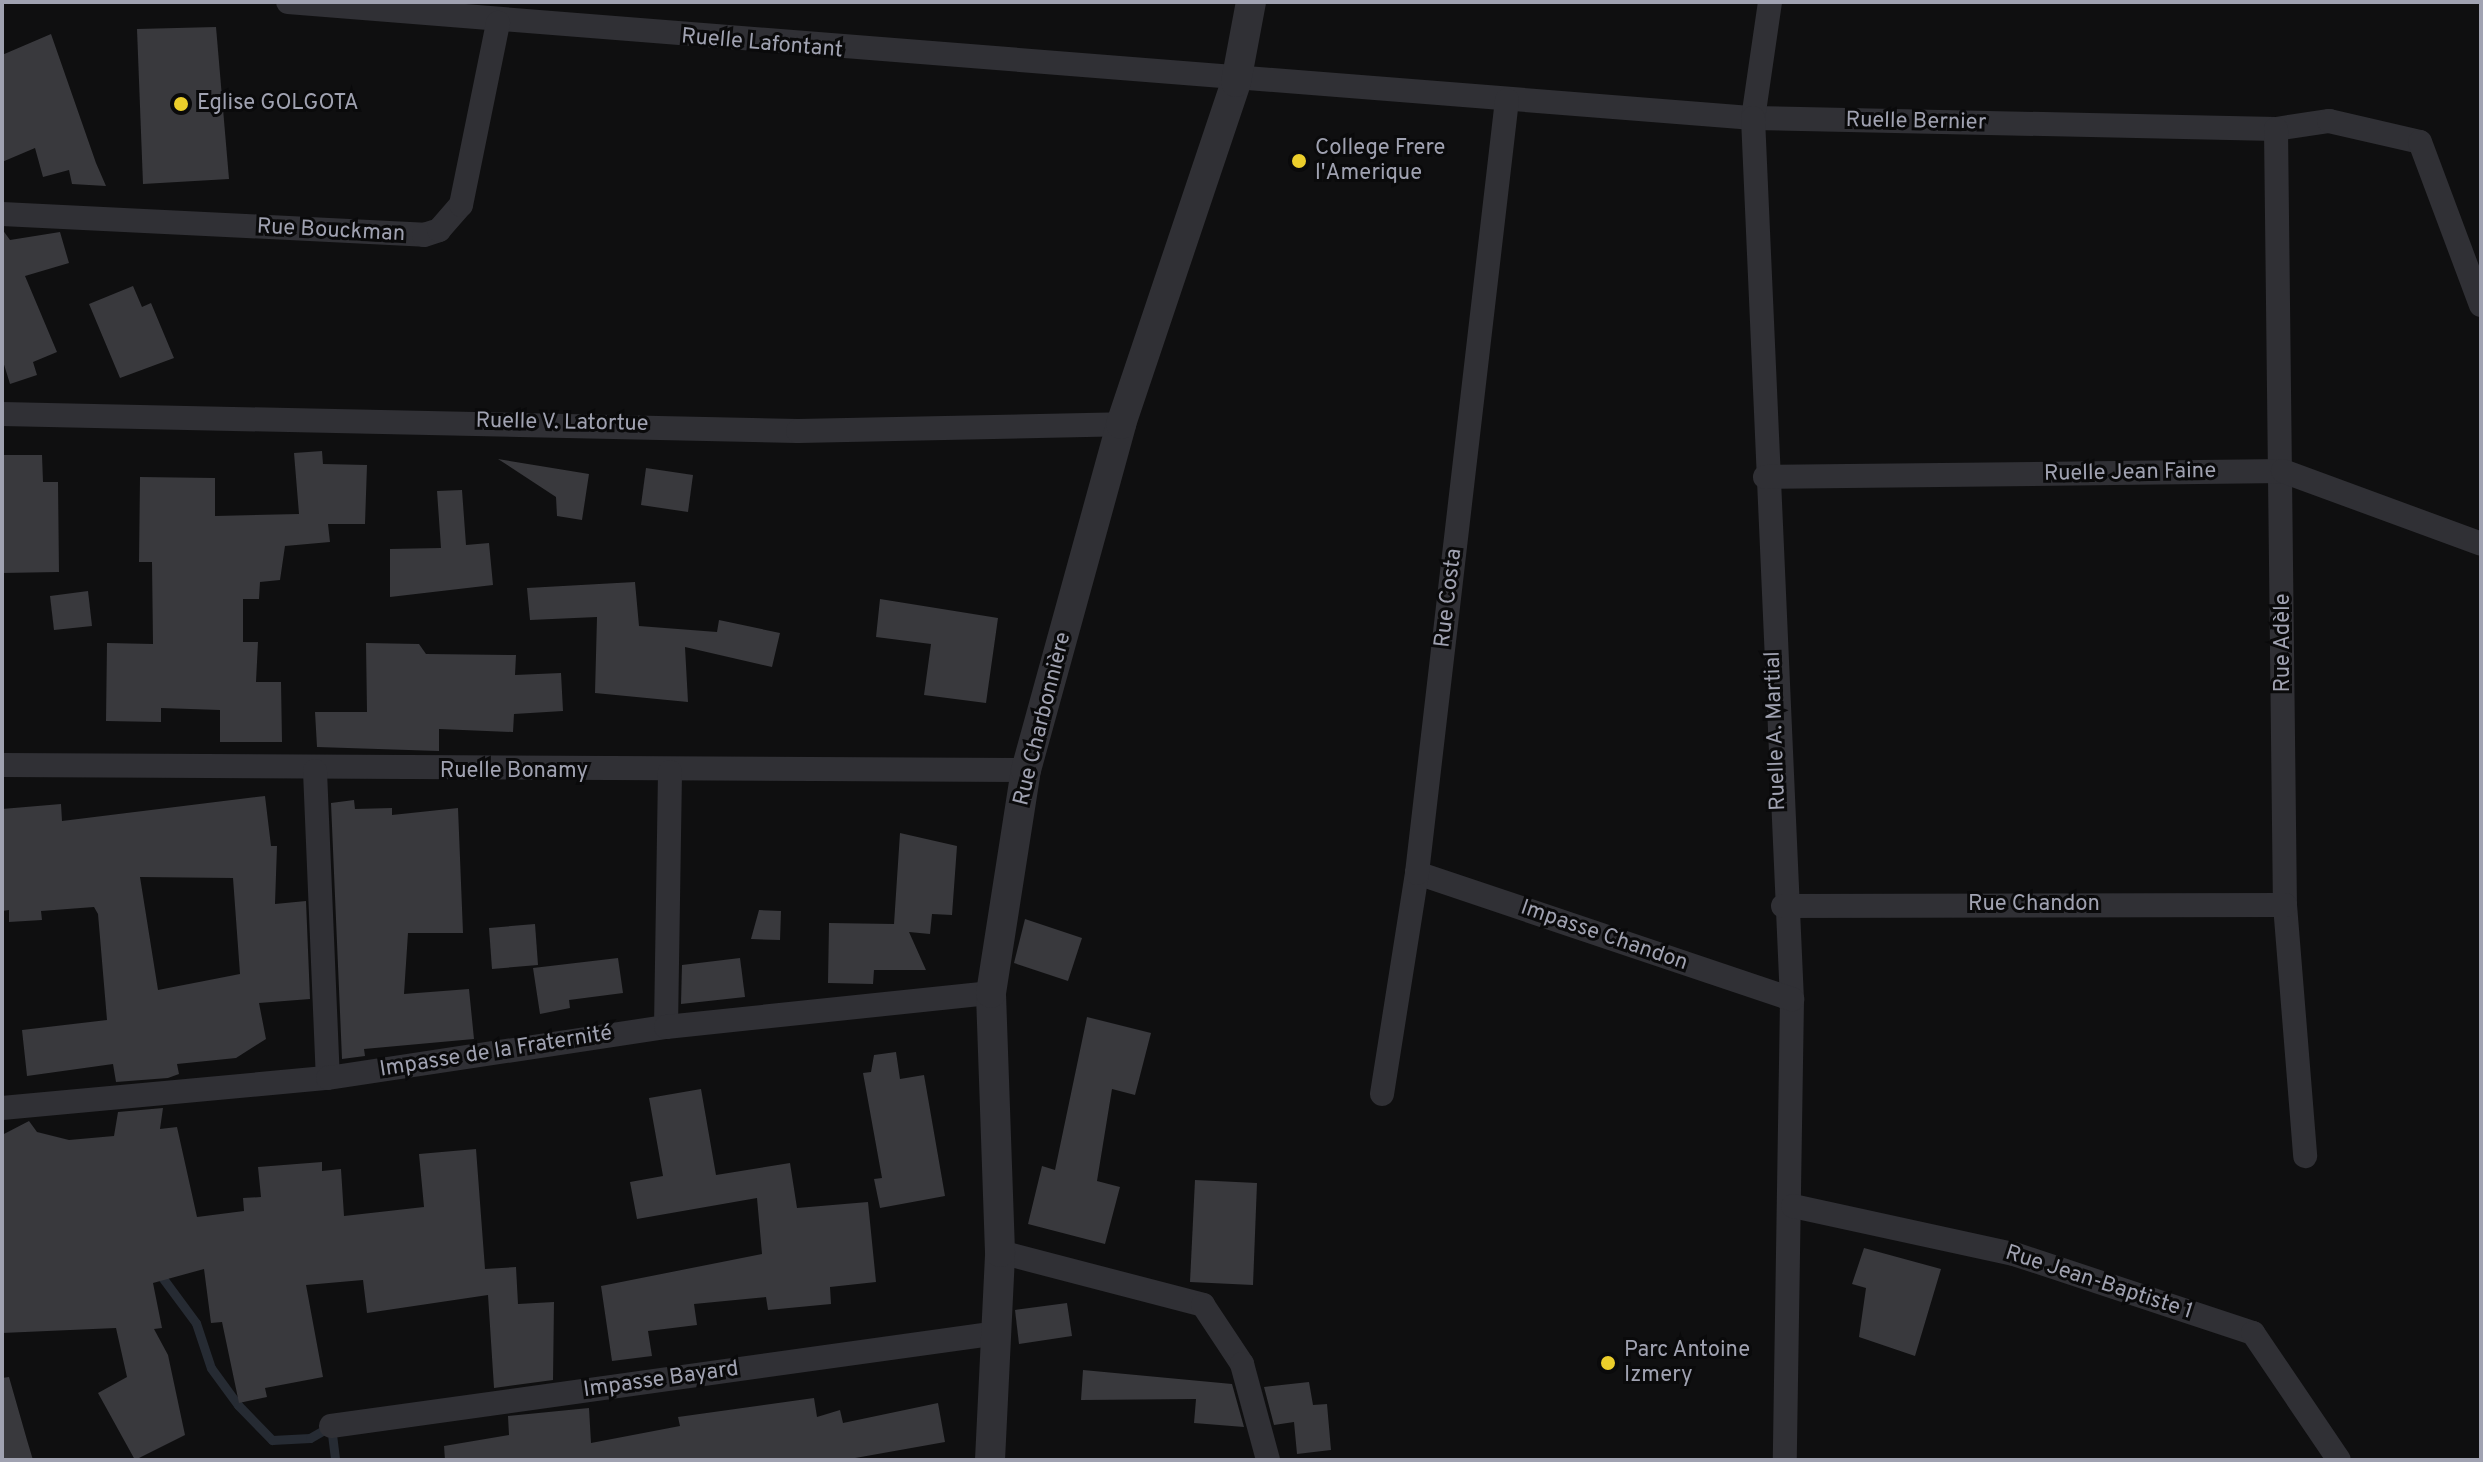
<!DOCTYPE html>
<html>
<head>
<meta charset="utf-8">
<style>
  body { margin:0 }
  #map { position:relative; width:2483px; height:1462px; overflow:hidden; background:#0f0f10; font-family:Overpass,sans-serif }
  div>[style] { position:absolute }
  .stream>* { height:9px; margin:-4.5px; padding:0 4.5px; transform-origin:4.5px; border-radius:4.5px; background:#262b33 }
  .building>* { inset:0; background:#39393d }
  .minor>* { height:24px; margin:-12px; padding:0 12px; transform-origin:12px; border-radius:12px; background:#303035 }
  .tertiary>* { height:30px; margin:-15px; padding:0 15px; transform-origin:15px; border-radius:15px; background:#303035 }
  .dots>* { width:22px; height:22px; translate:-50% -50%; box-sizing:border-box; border:4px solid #0a0a0b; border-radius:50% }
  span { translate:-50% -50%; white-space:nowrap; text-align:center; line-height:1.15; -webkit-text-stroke:6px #0a0a0b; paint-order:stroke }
  .street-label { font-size:22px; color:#a0a2b1 }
  .poi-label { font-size:22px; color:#a0a2b1 }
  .left { translate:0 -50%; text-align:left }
  .frame { position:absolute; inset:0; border:4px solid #a0a2b1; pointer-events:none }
</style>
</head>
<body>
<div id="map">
  <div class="stream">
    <i style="left:159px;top:1273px;width:62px;rotate:53.5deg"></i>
    <i style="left:196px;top:1323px;width:47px;rotate:71.6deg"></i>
    <i style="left:211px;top:1368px;width:46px;rotate:53.9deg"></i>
    <i style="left:238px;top:1405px;width:49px;rotate:45.8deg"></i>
    <i style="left:272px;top:1440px;width:38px;rotate:-3deg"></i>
    <i style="left:310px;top:1438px;width:24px;rotate:-30deg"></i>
    <i style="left:331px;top:1426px;width:34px;rotate:83deg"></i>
  </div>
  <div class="building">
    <i style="clip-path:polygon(216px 27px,229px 179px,143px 184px,137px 29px)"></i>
    <i style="clip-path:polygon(51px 34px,96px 163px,106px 186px,72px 184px,69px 170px,43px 177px,35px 148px,2px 162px,2px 55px)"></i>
    <i style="clip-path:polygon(2px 229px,10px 240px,60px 232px,69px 263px,25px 276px,57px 352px,33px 362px,37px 375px,10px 384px,2px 358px)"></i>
    <i style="clip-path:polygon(133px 286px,142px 307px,151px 303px,174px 358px,120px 378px,89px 304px)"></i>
    <i style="clip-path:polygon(322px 451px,323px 464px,367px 465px,365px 524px,328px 524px,330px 542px,285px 546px,280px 580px,260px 582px,259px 599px,243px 599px,243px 642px,258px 642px,256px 682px,281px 682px,282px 742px,220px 742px,220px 710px,161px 708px,161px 722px,106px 721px,107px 643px,153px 644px,152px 562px,139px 562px,140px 477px,215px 478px,215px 516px,299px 514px,294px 453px)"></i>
    <i style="clip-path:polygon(2px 455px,42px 455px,43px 482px,58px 482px,59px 572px,2px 573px)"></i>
    <i style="clip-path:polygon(498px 459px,589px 474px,582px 520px,557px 516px,556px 497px)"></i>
    <i style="clip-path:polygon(646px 468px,693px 475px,688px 512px,641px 505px)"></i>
    <i style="clip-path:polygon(462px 490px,466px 545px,489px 543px,493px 585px,390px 597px,390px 549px,441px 548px,437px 491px)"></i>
    <i style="clip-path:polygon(635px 582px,639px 626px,717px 632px,719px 620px,780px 633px,772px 667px,685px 647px,688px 702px,595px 693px,597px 617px,530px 620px,527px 588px)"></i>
    <i style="clip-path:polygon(88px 591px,92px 626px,54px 630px,50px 596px)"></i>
    <i style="clip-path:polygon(880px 599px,998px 618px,986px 703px,924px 695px,931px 644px,876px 637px)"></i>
    <i style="clip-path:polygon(366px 643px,419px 644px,426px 654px,516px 655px,515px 675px,561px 673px,563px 711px,514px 714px,513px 732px,439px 729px,439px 751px,317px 747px,315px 712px,367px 712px)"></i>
    <i style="clip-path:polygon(evenodd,265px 796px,271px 846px,277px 846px,275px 904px,306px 901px,310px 999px,259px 1003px,266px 1039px,236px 1058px,177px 1064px,179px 1074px,168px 1078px,116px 1082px,113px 1064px,27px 1076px,22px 1030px,107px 1020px,98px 914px,94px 907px,41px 911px,42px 920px,9px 922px,9px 910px,2px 911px,2px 809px,61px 804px,62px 821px,265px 796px,140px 877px,233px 878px,240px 974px,158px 990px,140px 877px)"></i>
    <i style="clip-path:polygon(354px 800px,355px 809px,392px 808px,392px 815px,458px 808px,463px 933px,408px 933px,404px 994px,469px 989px,474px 1039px,364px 1049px,365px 1056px,342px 1059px,331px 803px)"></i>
    <i style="clip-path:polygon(900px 833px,957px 846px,952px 915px,932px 914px,930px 934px,909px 932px,926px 970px,874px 970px,873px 984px,828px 983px,829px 923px,894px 924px)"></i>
    <i style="clip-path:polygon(759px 910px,781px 911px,780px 940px,751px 939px)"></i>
    <i style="clip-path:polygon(1025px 919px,1082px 938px,1068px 981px,1014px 963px)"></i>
    <i style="clip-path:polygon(535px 924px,538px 965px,492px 969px,489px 928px)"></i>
    <i style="clip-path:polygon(618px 958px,623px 993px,569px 1000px,570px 1008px,540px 1014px,533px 968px)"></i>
    <i style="clip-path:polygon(740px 958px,745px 997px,681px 1004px,682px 965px)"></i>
    <i style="clip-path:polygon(1087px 1017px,1151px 1033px,1135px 1095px,1112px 1089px,1097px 1181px,1120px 1187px,1105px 1244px,1028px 1224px,1042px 1166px,1055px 1170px)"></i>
    <i style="clip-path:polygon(896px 1052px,900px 1079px,924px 1075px,945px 1196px,880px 1208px,874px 1179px,882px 1178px,863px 1073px,871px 1072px,874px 1055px)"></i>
    <i style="clip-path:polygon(701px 1089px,716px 1175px,790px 1163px,797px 1208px,868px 1202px,876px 1282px,830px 1287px,831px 1304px,768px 1310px,766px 1297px,694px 1304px,697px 1325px,648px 1331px,652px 1356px,612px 1361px,601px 1286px,762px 1254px,757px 1198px,637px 1219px,630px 1182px,663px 1176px,649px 1098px)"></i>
    <i style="clip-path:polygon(163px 1108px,160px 1129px,177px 1127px,197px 1217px,244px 1211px,243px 1198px,261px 1197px,258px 1167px,322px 1162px,322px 1171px,341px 1169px,344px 1216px,424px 1207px,419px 1154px,476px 1149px,485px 1269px,516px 1267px,518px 1304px,554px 1302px,553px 1380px,494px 1388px,488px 1295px,367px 1313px,363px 1280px,306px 1285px,323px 1377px,265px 1388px,267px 1397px,239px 1403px,222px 1322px,211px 1323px,204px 1269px,153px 1283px,162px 1328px,154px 1329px,168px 1355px,185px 1435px,135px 1460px,98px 1393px,127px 1377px,116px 1328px,2px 1333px,2px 1135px,29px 1121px,37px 1132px,69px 1140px,114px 1136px,118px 1112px)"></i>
    <i style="clip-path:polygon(1195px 1180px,1257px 1183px,1253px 1285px,1190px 1282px)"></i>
    <i style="clip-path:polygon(1864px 1248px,1941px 1269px,1915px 1356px,1859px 1337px,1866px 1288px,1852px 1284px)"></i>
    <i style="clip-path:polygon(1067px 1303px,1072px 1336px,1019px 1344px,1015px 1310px)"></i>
    <i style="clip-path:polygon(1083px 1370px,1232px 1384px,1244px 1427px,1194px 1423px,1196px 1399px,1081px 1400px)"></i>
    <i style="clip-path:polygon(9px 1377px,27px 1440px,33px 1460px,2px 1460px,2px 1378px)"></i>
    <i style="clip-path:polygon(1309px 1382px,1313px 1405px,1327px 1404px,1331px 1450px,1297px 1454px,1294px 1422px,1274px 1425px,1264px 1387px)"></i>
    <i style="clip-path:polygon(814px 1398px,817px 1417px,840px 1410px,843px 1423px,938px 1403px,945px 1442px,844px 1460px,445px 1460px,444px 1446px,509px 1435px,508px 1416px,589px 1408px,591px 1443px,680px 1426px,678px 1417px)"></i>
  </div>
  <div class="minor">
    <i style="left:288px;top:2px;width:1470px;rotate:4.53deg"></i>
    <i style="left:1753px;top:118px;width:523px;rotate:1.2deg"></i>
    <i style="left:2276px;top:129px;width:54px;rotate:-8.6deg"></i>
    <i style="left:2329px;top:121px;width:93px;rotate:13deg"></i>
    <i style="left:2420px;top:142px;width:174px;rotate:69.5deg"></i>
    <i style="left:1770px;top:2px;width:117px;rotate:98.3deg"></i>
    <i style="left:1753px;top:118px;width:882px;rotate:87.47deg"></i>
    <i style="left:1792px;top:999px;width:461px;rotate:90.9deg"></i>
    <i style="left:2276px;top:129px;width:776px;rotate:89.34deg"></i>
    <i style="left:2285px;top:905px;width:252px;rotate:85.4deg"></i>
    <i style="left:2px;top:214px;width:423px;rotate:2.8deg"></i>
    <i style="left:424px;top:235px;width:16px;rotate:-18deg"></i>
    <i style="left:439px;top:230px;width:33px;rotate:-49deg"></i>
    <i style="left:461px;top:205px;width:186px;rotate:-78.5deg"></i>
    <i style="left:2px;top:414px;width:796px;rotate:1.22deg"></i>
    <i style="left:798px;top:431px;width:323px;rotate:-1.2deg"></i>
    <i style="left:1765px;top:477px;width:518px;rotate:-0.66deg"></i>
    <i style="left:2283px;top:471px;width:211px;rotate:20.2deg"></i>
    <i style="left:2px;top:765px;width:1024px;rotate:0.28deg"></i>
    <i style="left:315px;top:771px;width:307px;rotate:87.6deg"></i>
    <i style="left:1417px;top:873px;width:396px;rotate:18.6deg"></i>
    <i style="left:1783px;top:906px;width:502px;rotate:-0.11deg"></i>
    <i style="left:666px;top:1027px;width:255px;rotate:-89.1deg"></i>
    <i style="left:1382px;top:1094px;width:224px;rotate:-81deg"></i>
    <i style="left:1417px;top:873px;width:778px;rotate:-83.36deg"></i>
    <i style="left:2px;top:1108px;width:327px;rotate:-5.3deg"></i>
    <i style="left:328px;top:1078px;width:342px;rotate:-8.6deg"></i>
    <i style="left:666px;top:1027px;width:327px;rotate:-6deg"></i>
    <i style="left:1793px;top:1206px;width:226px;rotate:12.3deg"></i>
    <i style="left:2014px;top:1254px;width:252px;rotate:18.3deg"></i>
    <i style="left:2253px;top:1333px;width:153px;rotate:55.9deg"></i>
    <i style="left:1000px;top:1252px;width:210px;rotate:14.6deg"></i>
    <i style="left:1203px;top:1305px;width:71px;rotate:56.5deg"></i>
    <i style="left:1242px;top:1364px;width:99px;rotate:74.8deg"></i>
    <i style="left:331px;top:1426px;width:666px;rotate:-7.94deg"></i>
  </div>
  <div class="tertiary">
    <i style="left:990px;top:1460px;width:208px;rotate:-87.2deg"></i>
    <i style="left:1000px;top:1252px;width:259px;rotate:-92deg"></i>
    <i style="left:991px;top:993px;width:226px;rotate:-81.1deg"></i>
    <i style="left:1026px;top:770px;width:359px;rotate:-74.6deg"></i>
    <i style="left:1121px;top:424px;width:361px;rotate:-71.4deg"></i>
    <i style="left:1236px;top:82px;width:81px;rotate:-79.4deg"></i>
  </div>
  <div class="dots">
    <i style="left:181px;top:104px;background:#ecce2b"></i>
    <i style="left:1299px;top:161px;background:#ecce2b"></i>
    <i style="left:1608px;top:1363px;background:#ecce2b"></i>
  </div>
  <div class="street-label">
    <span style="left:762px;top:44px;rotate:5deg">Ruelle Lafontant</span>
    <span style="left:1916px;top:122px;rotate:1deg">Ruelle Bernier</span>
    <span style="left:331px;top:231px;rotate:3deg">Rue Bouckman</span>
    <span style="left:562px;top:423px;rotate:1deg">Ruelle V. Latortue</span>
    <span style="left:2130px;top:473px;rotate:-1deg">Ruelle Jean Faine</span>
    <span style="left:1449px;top:598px;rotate:-83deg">Rue Costa</span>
    <span style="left:2284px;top:643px;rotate:-90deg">Rue Adèle</span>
    <span style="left:1043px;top:719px;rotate:-76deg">Rue Charbonnière</span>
    <span style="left:1776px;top:731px;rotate:-92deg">Ruelle A. Martial</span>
    <span style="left:514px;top:772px">Ruelle Bonamy</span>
    <span style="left:2034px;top:905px">Rue Chandon</span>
    <span style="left:1604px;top:936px;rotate:19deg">Impasse Chandon</span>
    <span style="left:496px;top:1052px;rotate:-9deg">Impasse de la Fraternité</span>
    <span style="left:2099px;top:1283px;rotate:18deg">Rue Jean-Baptiste 1</span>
    <span style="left:661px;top:1380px;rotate:-8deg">Impasse Bayard</span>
  </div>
  <div class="poi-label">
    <span class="left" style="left:197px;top:104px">Eglise GOLGOTA</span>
    <span class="left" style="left:1315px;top:161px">College Frere<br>l'Amerique</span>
    <span class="left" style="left:1624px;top:1363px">Parc Antoine<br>Izmery</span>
  </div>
  <div class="frame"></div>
</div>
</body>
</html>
